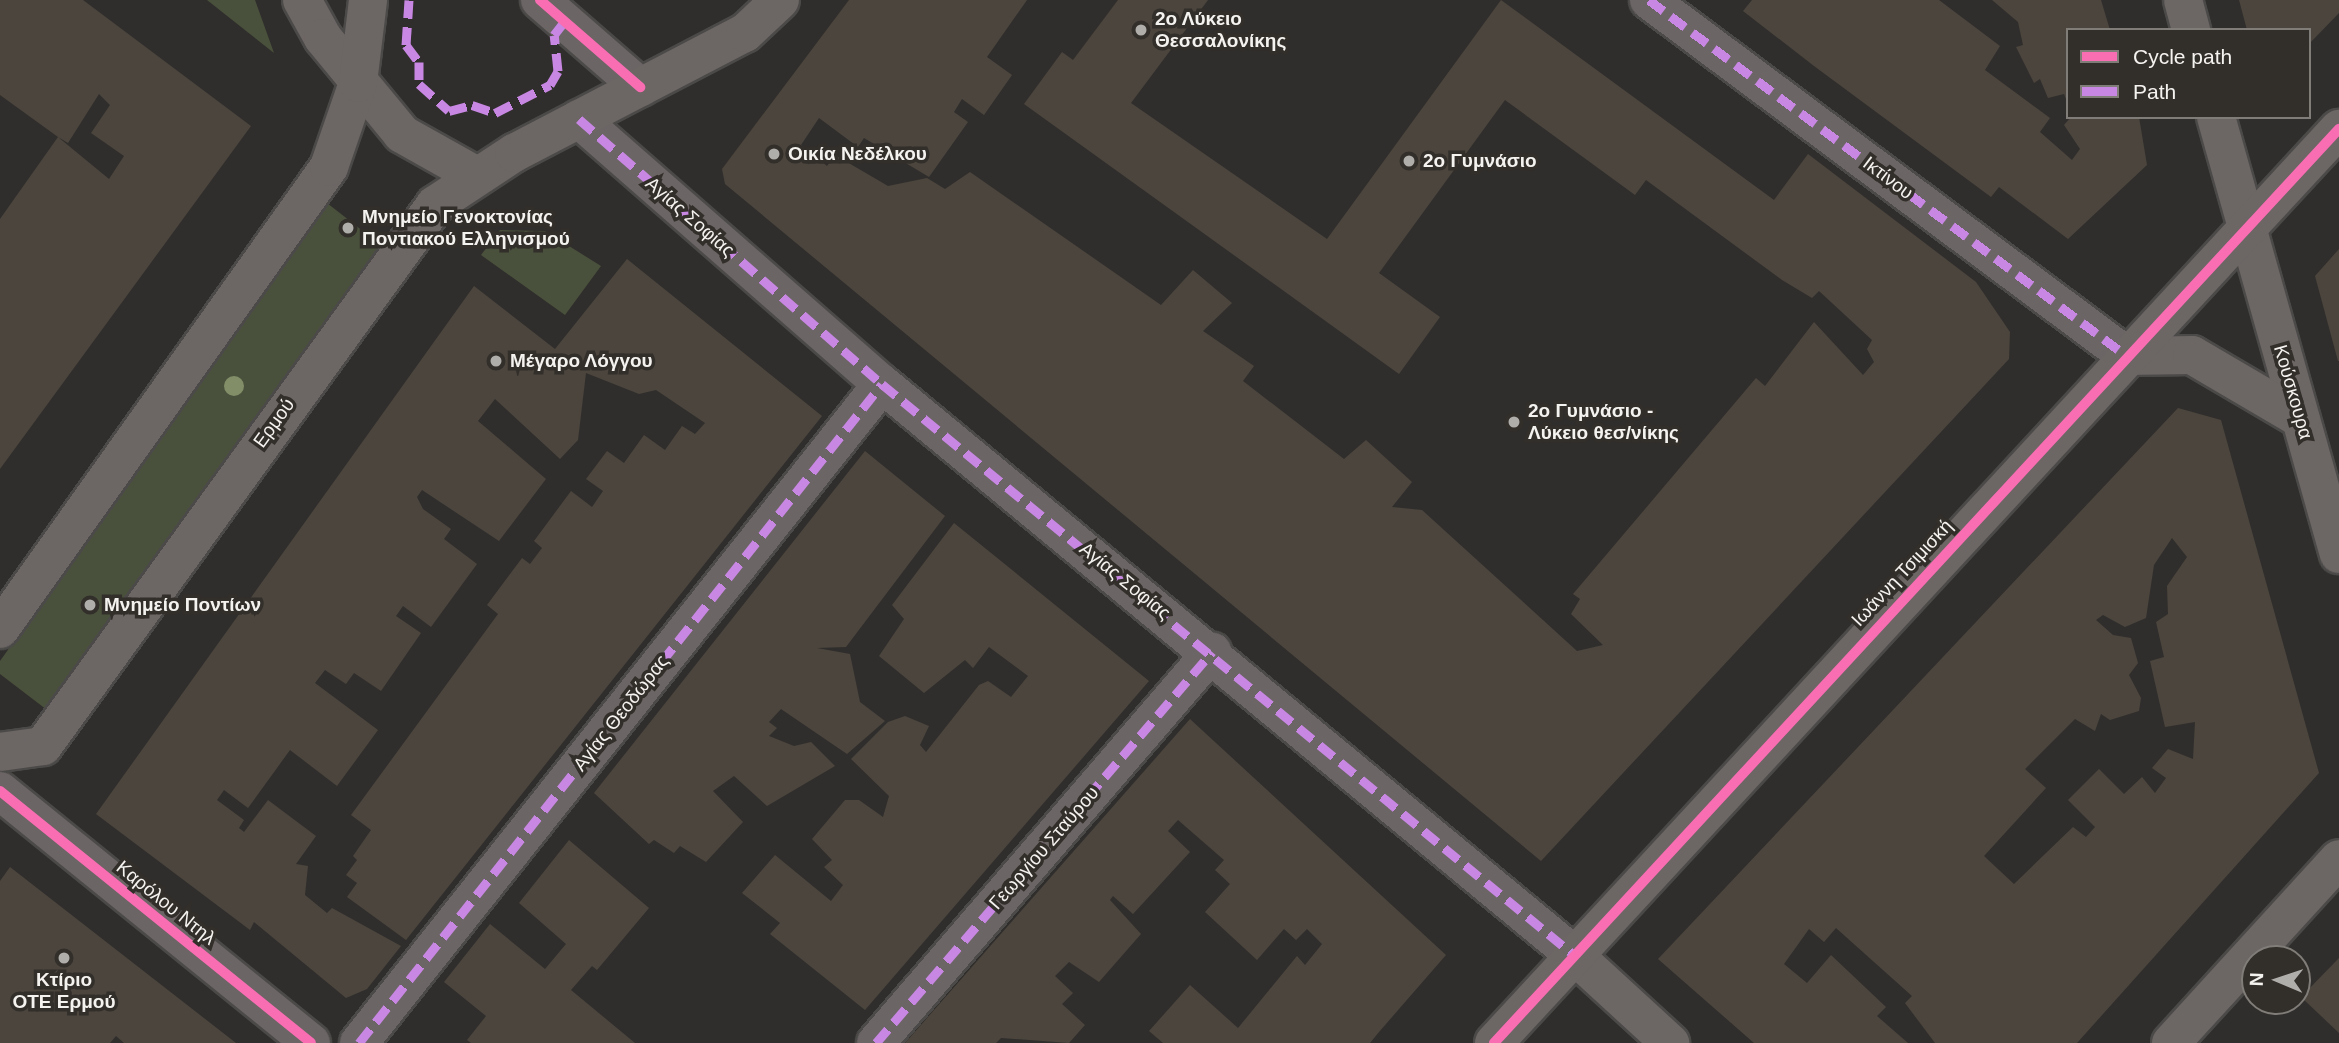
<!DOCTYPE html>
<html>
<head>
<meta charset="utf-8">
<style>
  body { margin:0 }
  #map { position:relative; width:2339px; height:1043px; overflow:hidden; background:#302e2c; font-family:Helvetica,sans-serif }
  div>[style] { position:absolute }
  .green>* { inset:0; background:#49513c }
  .building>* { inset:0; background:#4b453d }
  .roads { filter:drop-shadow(2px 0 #4b4a48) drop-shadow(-2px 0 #4b4a48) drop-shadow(0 2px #4b4a48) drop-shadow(0 -2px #4b4a48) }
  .minor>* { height:38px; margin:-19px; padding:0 19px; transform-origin:19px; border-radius:19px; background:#6c6565 }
  .major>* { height:38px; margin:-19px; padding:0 19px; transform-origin:19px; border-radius:19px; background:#6c6665 }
  .quiet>* { height:9px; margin-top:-4.5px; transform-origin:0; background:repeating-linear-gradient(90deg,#c787e3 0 18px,transparent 0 27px) }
  .cycleway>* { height:10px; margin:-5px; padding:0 5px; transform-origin:5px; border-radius:5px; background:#f96db3 }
  .trees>* { width:20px; height:20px; margin:-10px; border-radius:50%; background:#828e68 }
  .dots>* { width:19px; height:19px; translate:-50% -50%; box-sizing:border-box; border:4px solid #322e2a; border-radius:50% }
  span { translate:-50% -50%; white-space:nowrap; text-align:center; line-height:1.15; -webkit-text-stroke:7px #322e2a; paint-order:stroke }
  .poi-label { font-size:19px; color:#f5f3f0; font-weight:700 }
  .left { translate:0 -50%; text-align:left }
  .street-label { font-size:19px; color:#f5f3f0 }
  .legend { position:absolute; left:2066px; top:28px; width:245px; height:91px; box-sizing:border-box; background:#322e2a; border:2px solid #807d79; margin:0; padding:9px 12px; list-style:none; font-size:21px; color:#f5f3f0 }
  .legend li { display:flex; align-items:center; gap:14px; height:35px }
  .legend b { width:35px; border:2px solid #807d79 }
  .north { position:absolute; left:2241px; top:945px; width:70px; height:70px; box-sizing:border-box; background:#322e2a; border:2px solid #807d79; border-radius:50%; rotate:272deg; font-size:19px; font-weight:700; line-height:28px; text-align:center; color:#f5f3f0 }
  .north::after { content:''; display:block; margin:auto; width:24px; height:32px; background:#b0aeab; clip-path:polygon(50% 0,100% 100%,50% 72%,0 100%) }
</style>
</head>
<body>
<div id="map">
  <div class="green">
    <i style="clip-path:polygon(207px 0,255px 0,274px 53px)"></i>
    <i style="clip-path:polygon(327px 203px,382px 246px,51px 713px,0 674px,0 661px)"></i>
    <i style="clip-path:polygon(500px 230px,545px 231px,601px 266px,565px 315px,481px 255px)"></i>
  </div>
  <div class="building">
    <i style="clip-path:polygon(evenodd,0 0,83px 0,251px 126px,0 469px,0 219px,58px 137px,0 95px,0 0,99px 94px,110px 105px,91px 133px,124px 156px,109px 179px,58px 137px,68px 143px,99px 94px)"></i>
    <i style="clip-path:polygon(849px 0,1027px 0,987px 57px,1012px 75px,984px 115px,962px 99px,954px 112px,968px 122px,929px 177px,864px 138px,858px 147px,819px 118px,801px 145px,827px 166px,835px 155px,888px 186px,927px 178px,945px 189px,970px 172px,1161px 305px,1193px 270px,1232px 303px,1203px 331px,1254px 366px,1243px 381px,1344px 459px,1366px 440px,1412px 482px,1392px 507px,1422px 510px,1577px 651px,1603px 645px,1571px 614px,1580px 599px,1573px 594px,1756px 378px,1765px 386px,1814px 322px,1863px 375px,1874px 362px,1867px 349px,1872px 340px,1819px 291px,1812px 298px,1782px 280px,1646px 180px,1635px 195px,1505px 100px,1379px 273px,1440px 317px,1399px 374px,1024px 104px,1062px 52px,1073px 60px,1118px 0,1208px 0,1131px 103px,1327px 239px,1501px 0,1774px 200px,1808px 154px,1976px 282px,2010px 332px,2009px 359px,1541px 861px,725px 184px,722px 169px)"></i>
    <i style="clip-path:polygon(1752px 0,1939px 0,2000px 46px,1985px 70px,2050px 118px,2040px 132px,2072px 160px,2080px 149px,2064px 125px,2071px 117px,2139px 117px,2147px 165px,2068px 239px,1999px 187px,1991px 197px,1814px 66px,1743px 11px)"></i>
    <i style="clip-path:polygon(1992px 0,2101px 0,2110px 30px,2068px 30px,2068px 104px,2064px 94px,2048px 98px,2040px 79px,2034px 83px,2016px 47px,2023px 45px,2018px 22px)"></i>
    <i style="clip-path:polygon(2239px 0,2339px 0,2339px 13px,2309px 44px,2309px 30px,2247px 30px)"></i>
    <i style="clip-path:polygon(2339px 249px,2339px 361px,2338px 361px,2315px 276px)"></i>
    <i style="clip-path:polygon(627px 259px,822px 416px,406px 940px,347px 897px,357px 883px,346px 875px,357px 860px,353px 856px,371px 830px,351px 815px,498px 614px,487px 605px,522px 558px,530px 564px,542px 548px,534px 541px,571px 491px,592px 507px,603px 491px,586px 479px,607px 451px,624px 463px,644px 435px,665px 450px,682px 426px,695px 434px,705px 423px,656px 390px,639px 394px,586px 373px,578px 440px,560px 459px,495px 399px,478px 421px,546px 479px,499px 541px,422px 490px,417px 497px,423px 509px,451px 529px,444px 539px,477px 564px,431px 627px,403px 606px,396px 616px,421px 633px,381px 691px,354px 673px,346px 684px,325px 670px,315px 683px,378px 730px,337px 786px,290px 750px,248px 808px,224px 790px,217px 800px,244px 820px,239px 828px,244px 832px,268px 800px,316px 836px,296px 864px,308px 866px,305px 895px,327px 913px,332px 908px,401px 946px,367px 989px,346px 998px,254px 922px,250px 930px,96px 814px,474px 286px,555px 349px)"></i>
    <i style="clip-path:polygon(evenodd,2178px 408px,2221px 420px,2319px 773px,2077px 1043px,1935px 1043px,1905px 1003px,1912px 996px,1836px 928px,1824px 942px,1809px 929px,1784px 964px,1807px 983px,1831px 955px,1886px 1007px,1877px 1016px,1908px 1043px,1754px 1043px,1658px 959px,2178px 408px,2172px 538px,2187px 557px,2167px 586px,2168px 614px,2156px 622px,2164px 657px,2150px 661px,2165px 727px,2195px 722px,2193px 759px,2168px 749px,2152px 768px,2166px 778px,2155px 793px,2142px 777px,2124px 794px,2099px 769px,2068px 800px,2095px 827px,2086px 837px,2073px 827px,2014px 884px,1984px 856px,2046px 788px,2025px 769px,2075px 719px,2095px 731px,2101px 714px,2110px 720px,2139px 711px,2141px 698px,2129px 675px,2138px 663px,2131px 638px,2113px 635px,2096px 620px,2103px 615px,2125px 627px,2146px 618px,2154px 565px,2172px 538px)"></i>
    <i style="clip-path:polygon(865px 451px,945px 516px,846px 647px,817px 648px,850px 654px,860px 702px,885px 721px,847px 754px,781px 709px,769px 722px,777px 728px,769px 736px,794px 746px,811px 742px,835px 766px,767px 806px,734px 776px,713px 791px,743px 822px,706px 862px,680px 846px,674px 853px,654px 840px,649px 844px,594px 793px)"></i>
    <i style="clip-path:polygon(954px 523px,1149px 681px,865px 1010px,770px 934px,780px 923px,742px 893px,775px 855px,831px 901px,843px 885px,824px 867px,832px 860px,812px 839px,845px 800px,859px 800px,883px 817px,889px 796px,851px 759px,888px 722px,905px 716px,929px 726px,920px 745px,926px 752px,979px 685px,988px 681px,1011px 697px,1028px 676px,989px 647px,973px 668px,965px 660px,924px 693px,879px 656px,904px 619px,892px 605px)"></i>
    <i style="clip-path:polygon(1190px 719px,1446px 955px,1379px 1032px,1370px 1043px,1163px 1043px,1149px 1031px,1190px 985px,1238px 1028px,1297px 956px,1305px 965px,1322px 944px,1307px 929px,1296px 940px,1284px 929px,1257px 960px,1205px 912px,1230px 884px,1215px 870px,1224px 860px,1178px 820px,1168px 831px,1190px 852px,1133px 914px,1113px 896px,1110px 900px,1141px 934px,1099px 982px,1069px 962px,1055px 976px,1073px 993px,1062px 1004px,1085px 1025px,1069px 1043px,1001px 1038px,996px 1043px,905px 1043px)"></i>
    <i style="clip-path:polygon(569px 840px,649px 908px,597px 970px,592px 966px,571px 990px,635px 1043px,471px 1043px,467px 1040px,486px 1016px,444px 982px,490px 924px,545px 969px,566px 944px,519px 903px)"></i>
    <i style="clip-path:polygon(10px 867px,236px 1043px,124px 1043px,116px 1036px,110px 1043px,0 1043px,0 881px)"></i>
    <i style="clip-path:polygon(2339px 958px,2339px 1033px,2301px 997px)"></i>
  </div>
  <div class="roads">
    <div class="minor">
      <i style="left:540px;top:0;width:133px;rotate:41deg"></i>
      <i style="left:1649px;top:0;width:596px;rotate:36.68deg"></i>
      <i style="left:579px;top:119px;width:403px;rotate:41.2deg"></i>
      <i style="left:882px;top:384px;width:896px;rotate:39.52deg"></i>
      <i style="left:0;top:791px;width:400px;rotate:39deg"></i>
      <i style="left:359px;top:1043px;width:841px;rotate:-51.56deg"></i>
      <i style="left:876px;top:1043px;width:516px;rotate:-49.33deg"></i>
    </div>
    <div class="major">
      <i style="left:302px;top:0;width:43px;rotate:61.1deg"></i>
      <i style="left:323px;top:38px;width:124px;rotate:50.5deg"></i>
      <i style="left:402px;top:134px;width:84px;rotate:29.3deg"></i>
      <i style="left:2183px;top:0;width:31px;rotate:75deg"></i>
      <i style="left:2216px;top:117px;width:454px;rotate:74.3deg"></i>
      <i style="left:2127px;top:356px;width:65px;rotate:-0.9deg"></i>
      <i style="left:2192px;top:355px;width:126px;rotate:30.4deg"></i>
      <i style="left:0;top:629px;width:567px;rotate:-54.54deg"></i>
      <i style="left:329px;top:167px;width:89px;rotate:-71deg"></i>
      <i style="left:358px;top:83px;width:84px;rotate:-83.1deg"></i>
      <i style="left:0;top:752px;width:43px;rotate:-7.9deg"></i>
      <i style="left:43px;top:746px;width:668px;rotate:-54.07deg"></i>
      <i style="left:435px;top:205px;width:95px;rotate:-33.4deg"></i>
      <i style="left:514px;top:153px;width:260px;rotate:-27.5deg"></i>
      <i style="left:745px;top:33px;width:48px;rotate:-43.3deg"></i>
      <i style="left:1573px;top:954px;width:132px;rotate:42.5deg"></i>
      <i style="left:1494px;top:1043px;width:1245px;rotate:-47.25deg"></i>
      <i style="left:2171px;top:1043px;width:249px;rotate:-47.6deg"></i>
    </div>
  </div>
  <div class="quiet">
    <i style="left:409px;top:0;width:45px;rotate:93.8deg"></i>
    <i style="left:406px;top:45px;width:21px;rotate:53deg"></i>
    <i style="left:419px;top:62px;width:22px;rotate:90deg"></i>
    <i style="left:419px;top:84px;width:40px;rotate:42deg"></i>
    <i style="left:449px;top:111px;width:24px;rotate:-15deg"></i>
    <i style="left:472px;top:105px;width:24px;rotate:19deg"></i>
    <i style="left:495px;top:113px;width:62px;rotate:-27deg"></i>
    <i style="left:550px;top:85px;width:16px;rotate:-60deg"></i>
    <i style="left:558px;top:71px;width:36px;rotate:-96deg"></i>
    <i style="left:554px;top:35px;width:18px;rotate:-52deg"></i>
    <i style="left:1649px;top:0;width:596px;rotate:36.68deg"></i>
    <i style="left:579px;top:119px;width:403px;rotate:41.2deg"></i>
    <i style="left:882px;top:384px;width:896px;rotate:39.52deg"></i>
    <i style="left:359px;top:1043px;width:841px;rotate:-51.56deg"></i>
    <i style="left:876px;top:1043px;width:516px;rotate:-49.33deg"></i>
  </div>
  <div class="cycleway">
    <i style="left:540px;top:0;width:133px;rotate:41deg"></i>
    <i style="left:0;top:791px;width:400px;rotate:39deg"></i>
    <i style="left:1494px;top:1043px;width:1245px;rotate:-47.25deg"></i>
  </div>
  <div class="trees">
    <i style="left:234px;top:386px"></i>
  </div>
  <div class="dots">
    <i style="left:1141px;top:30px;background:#b0aeab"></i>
    <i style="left:774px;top:154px;background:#b0aeab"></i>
    <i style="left:1409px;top:161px;background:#b0aeab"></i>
    <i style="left:348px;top:228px;background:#b0aeab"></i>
    <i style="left:496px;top:361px;background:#b0aeab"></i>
    <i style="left:1514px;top:422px;background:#b0aeab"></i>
    <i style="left:90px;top:605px;background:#b0aeab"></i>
    <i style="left:64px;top:958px;background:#b0aeab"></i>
  </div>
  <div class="poi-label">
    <span class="left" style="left:1155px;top:30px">2ο Λύκειο<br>Θεσσαλονίκης</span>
    <span class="left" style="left:788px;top:154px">Οικία Νεδέλκου</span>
    <span class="left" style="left:1423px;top:161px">2ο Γυμνάσιο</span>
    <span class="left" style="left:362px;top:228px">Μνημείο Γενοκτονίας<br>Ποντιακού Ελληνισμού</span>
    <span class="left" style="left:510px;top:361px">Μέγαρο Λόγγου</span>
    <span class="left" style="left:1528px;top:422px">2ο Γυμνάσιο -<br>Λύκειο θεσ/νίκης</span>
    <span class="left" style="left:104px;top:605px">Μνημείο Ποντίων</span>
    <span style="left:64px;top:991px">Κτίριο<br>ΟΤΕ Ερμού</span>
  </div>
  <div class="street-label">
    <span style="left:1888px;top:178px;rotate:37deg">Ικτίνου</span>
    <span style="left:690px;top:217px;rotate:41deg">Αγίας Σοφίας</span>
    <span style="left:2293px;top:392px;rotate:74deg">Κούσκουρα</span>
    <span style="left:274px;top:423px;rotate:-54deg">Ερμού</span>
    <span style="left:1902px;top:573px;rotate:-47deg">Ιωάννη Τσιμισκή</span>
    <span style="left:1125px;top:581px;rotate:39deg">Αγίας Σοφίας</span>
    <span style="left:621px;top:713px;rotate:-52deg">Αγίας Θεοδώρας</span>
    <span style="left:1044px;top:848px;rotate:-49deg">Γεωργίου Σταύρου</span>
    <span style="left:166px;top:903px;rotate:39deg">Καρόλου Ντηλ</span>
  </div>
  <ul class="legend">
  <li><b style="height:9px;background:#f96db3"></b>Cycle path</li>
  <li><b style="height:9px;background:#c787e3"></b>Path</li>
  </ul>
  <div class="north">N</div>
</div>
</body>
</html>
